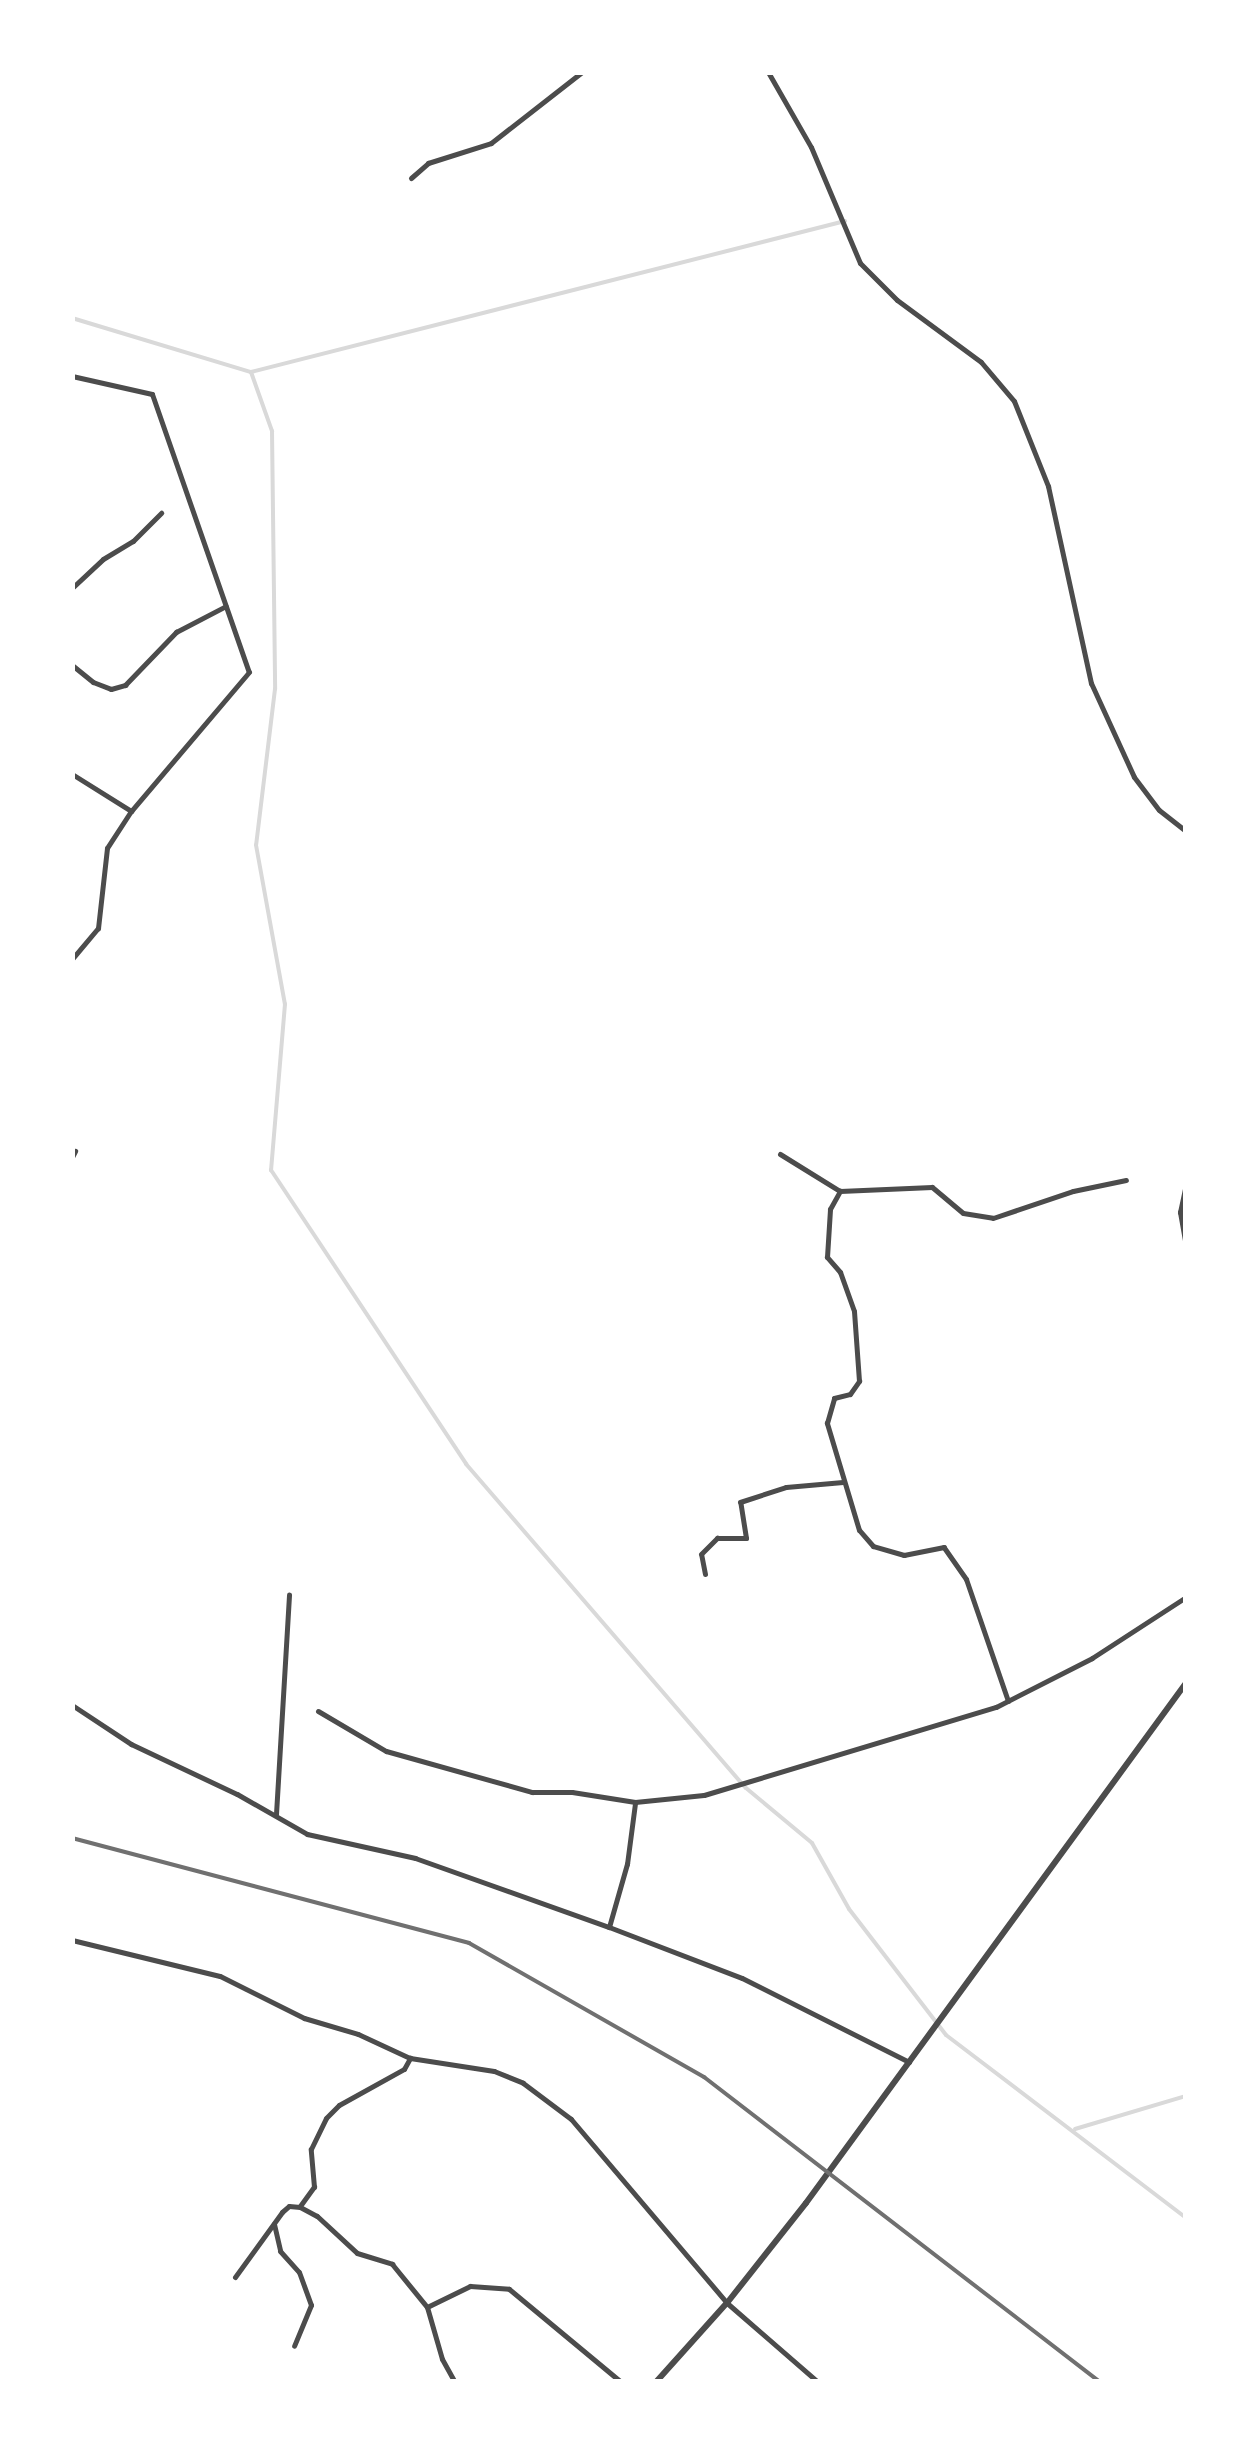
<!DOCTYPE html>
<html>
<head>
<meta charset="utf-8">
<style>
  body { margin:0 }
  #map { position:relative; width:1258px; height:2454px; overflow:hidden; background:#fff; font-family:"Nunito Sans",sans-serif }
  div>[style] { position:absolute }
  .stream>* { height:4px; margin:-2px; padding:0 2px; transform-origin:2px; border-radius:2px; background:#d9d9d9 }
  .minor>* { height:5px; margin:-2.5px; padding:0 2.5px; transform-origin:2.5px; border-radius:2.5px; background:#4c4c4c }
  .tertiary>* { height:6px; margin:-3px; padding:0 3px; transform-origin:3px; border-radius:3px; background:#4c4c4c }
  .rail>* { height:4px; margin:-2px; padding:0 2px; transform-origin:2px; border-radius:2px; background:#707070 }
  span { translate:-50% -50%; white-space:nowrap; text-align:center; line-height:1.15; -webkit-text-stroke:10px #fff; paint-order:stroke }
  .frame { position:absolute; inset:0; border:75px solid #fff; pointer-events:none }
</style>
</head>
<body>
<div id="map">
  <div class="stream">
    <i style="left:72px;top:318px;width:187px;rotate:16.8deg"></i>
    <i style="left:251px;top:372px;width:613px;rotate:-14.26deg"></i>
    <i style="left:251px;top:372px;width:63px;rotate:70.4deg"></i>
    <i style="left:272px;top:431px;width:258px;rotate:89.3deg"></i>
    <i style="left:275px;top:689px;width:157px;rotate:96.9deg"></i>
    <i style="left:256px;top:845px;width:162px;rotate:79.7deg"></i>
    <i style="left:285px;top:1004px;width:167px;rotate:94.8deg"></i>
    <i style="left:271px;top:1170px;width:353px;rotate:56.4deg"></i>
    <i style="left:466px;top:1464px;width:428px;rotate:49.2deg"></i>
    <i style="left:746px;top:1788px;width:86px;rotate:39.8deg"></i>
    <i style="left:812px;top:1843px;width:76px;rotate:60.7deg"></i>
    <i style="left:849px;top:1909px;width:159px;rotate:52.4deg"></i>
    <i style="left:946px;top:2035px;width:302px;rotate:37.3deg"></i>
    <i style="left:1075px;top:2129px;width:116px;rotate:-16.6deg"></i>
  </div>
  <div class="minor">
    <i style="left:768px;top:72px;width:86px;rotate:60.2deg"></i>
    <i style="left:811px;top:147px;width:126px;rotate:67.1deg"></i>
    <i style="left:860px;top:263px;width:52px;rotate:45deg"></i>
    <i style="left:897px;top:300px;width:104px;rotate:36.4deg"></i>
    <i style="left:981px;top:362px;width:51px;rotate:49.8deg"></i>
    <i style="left:1014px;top:401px;width:92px;rotate:68.2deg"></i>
    <i style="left:1048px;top:486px;width:202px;rotate:77.7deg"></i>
    <i style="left:1091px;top:683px;width:103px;rotate:65.4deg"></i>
    <i style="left:1134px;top:777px;width:41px;rotate:52.9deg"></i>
    <i style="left:1159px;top:810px;width:34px;rotate:38deg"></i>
    <i style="left:411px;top:178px;width:23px;rotate:-41deg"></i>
    <i style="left:428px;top:163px;width:66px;rotate:-17.6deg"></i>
    <i style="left:491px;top:143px;width:115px;rotate:-38deg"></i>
    <i style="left:72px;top:376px;width:82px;rotate:12.7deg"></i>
    <i style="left:152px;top:394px;width:294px;rotate:70.8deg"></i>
    <i style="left:249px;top:672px;width:182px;rotate:130.3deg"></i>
    <i style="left:131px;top:811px;width:44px;rotate:123deg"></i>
    <i style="left:107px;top:848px;width:81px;rotate:96.4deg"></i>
    <i style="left:98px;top:928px;width:40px;rotate:130deg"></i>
    <i style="left:72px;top:588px;width:42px;rotate:-43.1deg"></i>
    <i style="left:103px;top:559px;width:35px;rotate:-31deg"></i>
    <i style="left:133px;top:541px;width:40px;rotate:-45deg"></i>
    <i style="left:72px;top:665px;width:27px;rotate:39deg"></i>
    <i style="left:93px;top:682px;width:19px;rotate:21deg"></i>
    <i style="left:111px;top:689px;width:15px;rotate:-16deg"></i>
    <i style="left:125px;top:685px;width:74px;rotate:-46.1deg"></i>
    <i style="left:176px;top:632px;width:56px;rotate:-27.5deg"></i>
    <i style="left:72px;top:774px;width:70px;rotate:32.1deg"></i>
    <i style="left:780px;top:1154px;width:70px;rotate:31.7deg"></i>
    <i style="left:72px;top:1157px;width:7px;rotate:-63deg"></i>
    <i style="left:1186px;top:1184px;width:29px;rotate:102deg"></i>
    <i style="left:1180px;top:1212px;width:34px;rotate:80deg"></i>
    <i style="left:705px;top:1574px;width:20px;rotate:-101deg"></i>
    <i style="left:701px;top:1554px;width:23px;rotate:-45deg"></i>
    <i style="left:717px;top:1538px;width:29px"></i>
    <i style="left:746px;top:1538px;width:36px;rotate:-99deg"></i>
    <i style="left:740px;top:1502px;width:48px;rotate:-18.1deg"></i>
    <i style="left:786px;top:1487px;width:57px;rotate:-5deg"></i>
    <i style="left:1008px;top:1701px;width:129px;rotate:-109deg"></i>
    <i style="left:966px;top:1579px;width:39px;rotate:-125deg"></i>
    <i style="left:944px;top:1547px;width:41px;rotate:168.7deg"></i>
    <i style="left:904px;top:1555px;width:32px;rotate:-164deg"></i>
    <i style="left:873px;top:1546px;width:21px;rotate:-131deg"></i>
    <i style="left:859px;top:1530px;width:112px;rotate:-106.7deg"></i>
    <i style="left:827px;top:1423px;width:26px;rotate:-74deg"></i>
    <i style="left:834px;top:1398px;width:16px;rotate:-14deg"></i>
    <i style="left:850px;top:1394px;width:16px;rotate:-55deg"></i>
    <i style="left:859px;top:1381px;width:70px;rotate:-94.1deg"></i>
    <i style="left:854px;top:1311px;width:41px;rotate:-109.7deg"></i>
    <i style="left:840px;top:1272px;width:20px;rotate:-131deg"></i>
    <i style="left:827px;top:1257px;width:48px;rotate:-86.4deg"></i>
    <i style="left:830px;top:1209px;width:21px;rotate:-61deg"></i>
    <i style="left:840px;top:1191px;width:92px;rotate:-2.5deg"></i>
    <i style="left:932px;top:1187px;width:40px;rotate:40deg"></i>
    <i style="left:963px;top:1213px;width:30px;rotate:9deg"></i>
    <i style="left:993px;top:1218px;width:84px;rotate:-18.6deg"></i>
    <i style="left:1073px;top:1191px;width:54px;rotate:-11.7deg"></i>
    <i style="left:72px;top:1705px;width:71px;rotate:33.5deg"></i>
    <i style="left:131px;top:1744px;width:117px;rotate:25.3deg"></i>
    <i style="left:237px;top:1794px;width:81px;rotate:29.7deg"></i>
    <i style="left:307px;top:1834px;width:111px;rotate:12.5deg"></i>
    <i style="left:415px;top:1858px;width:206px;rotate:19.6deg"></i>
    <i style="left:609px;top:1927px;width:142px;rotate:21deg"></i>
    <i style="left:742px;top:1978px;width:187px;rotate:26.7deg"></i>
    <i style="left:318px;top:1711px;width:79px;rotate:30.5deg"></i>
    <i style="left:386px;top:1751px;width:152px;rotate:15.7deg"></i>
    <i style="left:532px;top:1792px;width:40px"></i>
    <i style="left:572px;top:1792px;width:64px;rotate:9deg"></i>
    <i style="left:635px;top:1802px;width:69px;rotate:-5.8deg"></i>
    <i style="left:704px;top:1795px;width:305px;rotate:-16.8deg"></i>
    <i style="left:996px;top:1707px;width:108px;rotate:-27deg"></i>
    <i style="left:1092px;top:1658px;width:112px;rotate:-33deg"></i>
    <i style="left:276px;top:1814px;width:220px;rotate:-86.6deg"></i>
    <i style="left:609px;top:1927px;width:66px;rotate:-74.1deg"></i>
    <i style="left:627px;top:1864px;width:62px;rotate:-82.5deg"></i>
    <i style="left:72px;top:1940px;width:152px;rotate:13.7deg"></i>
    <i style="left:220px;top:1976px;width:94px;rotate:26.6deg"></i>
    <i style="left:304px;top:2018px;width:56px;rotate:16.5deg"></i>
    <i style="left:358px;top:2034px;width:57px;rotate:24.8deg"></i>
    <i style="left:410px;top:2058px;width:85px;rotate:8.8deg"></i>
    <i style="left:494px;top:2071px;width:31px;rotate:22deg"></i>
    <i style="left:523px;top:2083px;width:60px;rotate:36.9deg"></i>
    <i style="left:571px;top:2119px;width:241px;rotate:49.7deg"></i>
    <i style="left:727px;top:2303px;width:121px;rotate:41deg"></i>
    <i style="left:300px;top:2206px;width:24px;rotate:-54deg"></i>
    <i style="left:314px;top:2187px;width:38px;rotate:-95deg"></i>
    <i style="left:311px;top:2149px;width:34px;rotate:-64deg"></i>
    <i style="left:326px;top:2118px;width:18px;rotate:-45deg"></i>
    <i style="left:339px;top:2105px;width:74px;rotate:-29deg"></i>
    <i style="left:404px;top:2069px;width:13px;rotate:-61deg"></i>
    <i style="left:274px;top:2224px;width:28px;rotate:77deg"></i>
    <i style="left:280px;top:2251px;width:28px;rotate:48deg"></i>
    <i style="left:299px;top:2272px;width:35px;rotate:70deg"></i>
    <i style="left:311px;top:2305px;width:44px;rotate:112.5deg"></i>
    <i style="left:235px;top:2277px;width:80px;rotate:-54.1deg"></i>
    <i style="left:282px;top:2212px;width:9px;rotate:-41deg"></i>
    <i style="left:289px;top:2206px;width:11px;rotate:5deg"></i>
    <i style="left:300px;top:2207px;width:19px;rotate:28deg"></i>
    <i style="left:317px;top:2216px;width:54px;rotate:42.8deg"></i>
    <i style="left:357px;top:2253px;width:37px;rotate:17deg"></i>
    <i style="left:392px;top:2264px;width:55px;rotate:50.9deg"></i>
    <i style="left:427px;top:2307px;width:48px;rotate:-26deg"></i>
    <i style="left:470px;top:2286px;width:39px;rotate:4deg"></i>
    <i style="left:509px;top:2289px;width:146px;rotate:39.7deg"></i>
    <i style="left:427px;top:2307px;width:54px;rotate:73.9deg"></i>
    <i style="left:442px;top:2359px;width:26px;rotate:61deg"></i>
  </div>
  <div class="tertiary">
    <i style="left:656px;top:2382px;width:106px;rotate:-48.1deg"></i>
    <i style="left:727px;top:2303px;width:127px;rotate:-51.7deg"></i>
    <i style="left:806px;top:2203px;width:644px;rotate:-53.84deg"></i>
  </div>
  <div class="rail">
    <i style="left:72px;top:1838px;width:411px;rotate:14.8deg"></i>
    <i style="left:469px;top:1943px;width:271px;rotate:29.7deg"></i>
    <i style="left:704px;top:2077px;width:500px;rotate:37.6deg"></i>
  </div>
  <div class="frame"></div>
</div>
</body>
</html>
